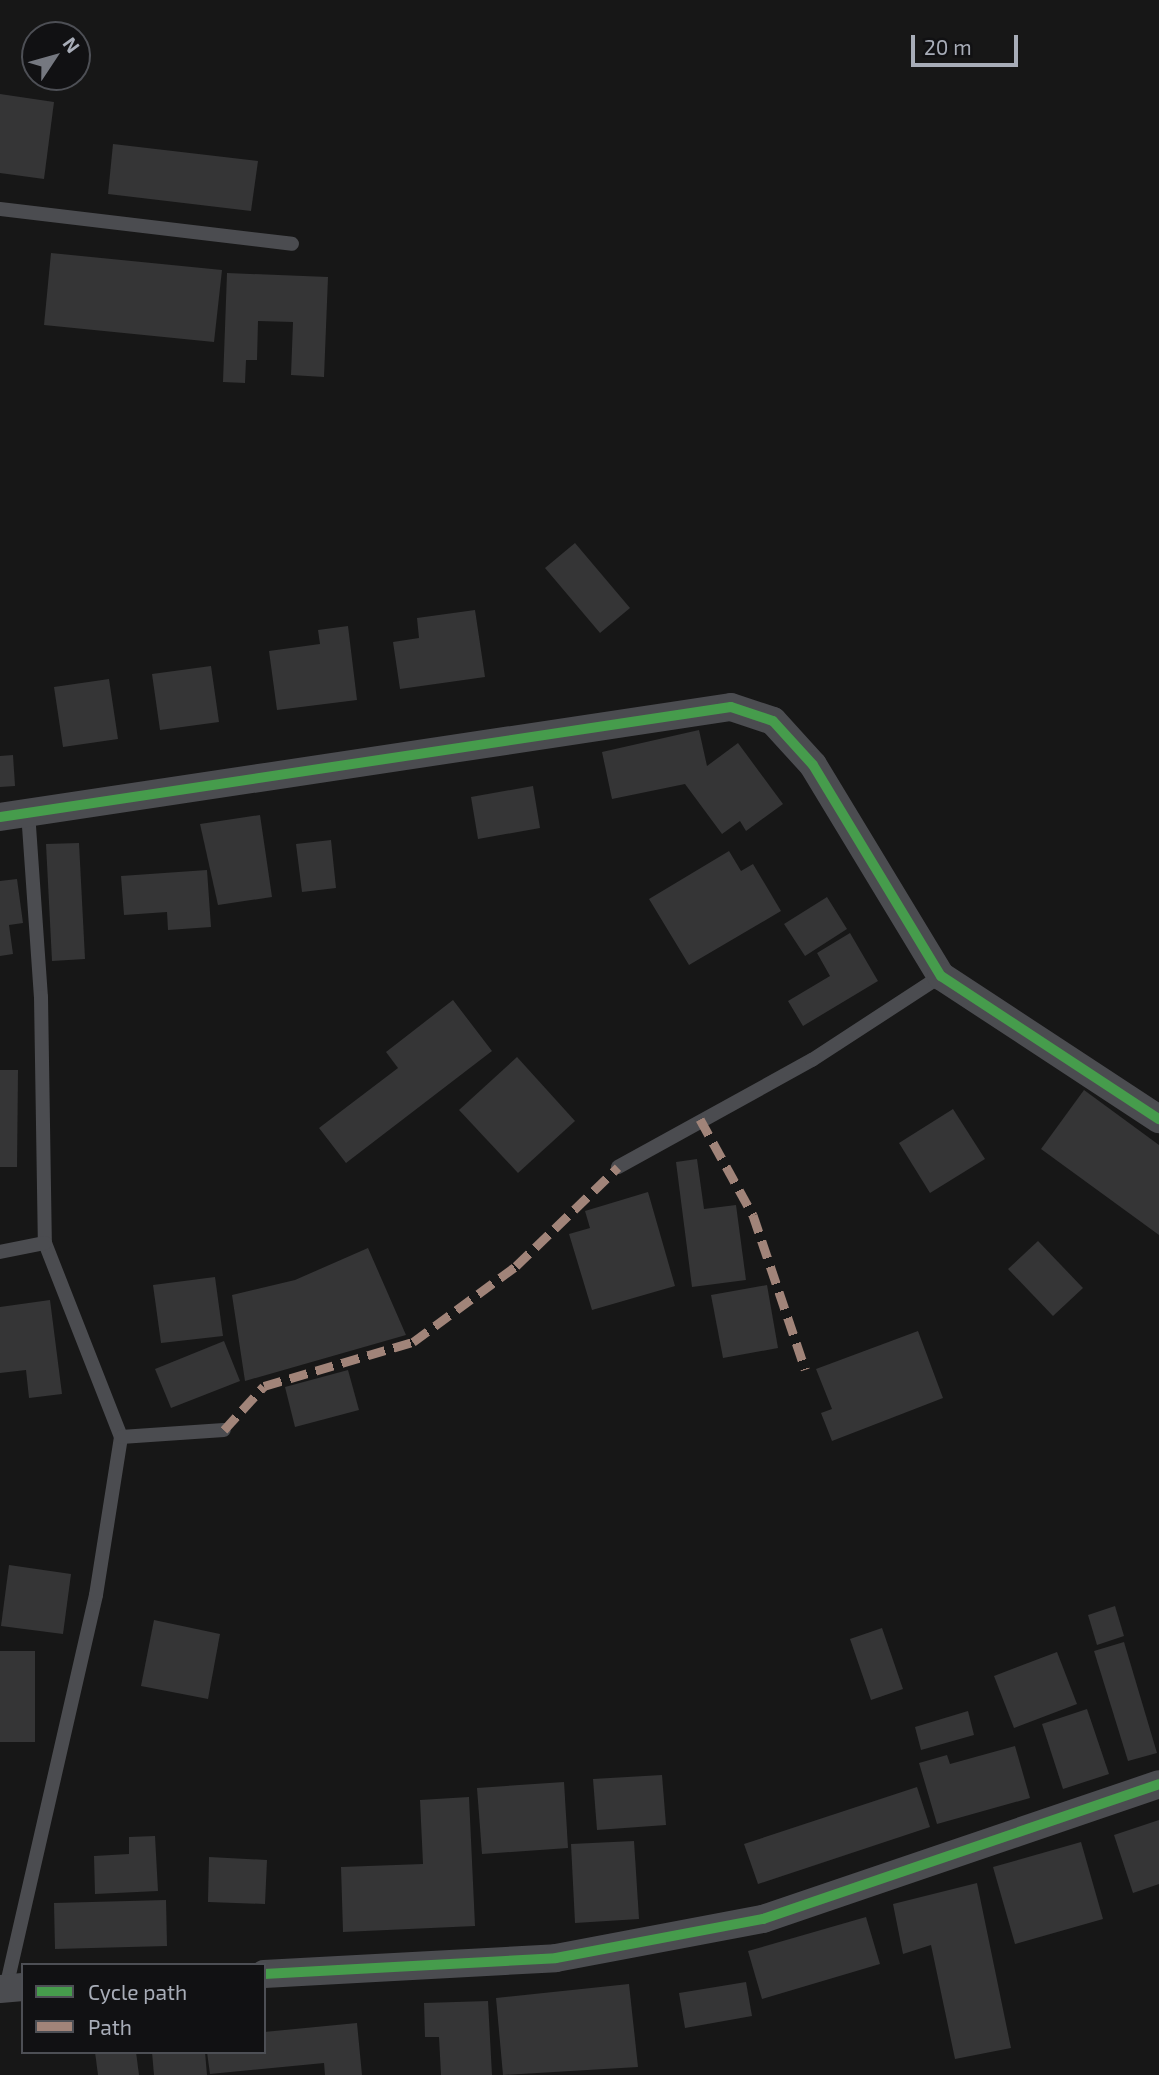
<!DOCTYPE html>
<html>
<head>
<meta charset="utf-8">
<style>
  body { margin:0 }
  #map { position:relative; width:1159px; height:2075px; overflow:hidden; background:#171717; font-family:"Exo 2",sans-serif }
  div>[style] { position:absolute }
  .building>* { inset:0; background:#353536 }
  .lane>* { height:14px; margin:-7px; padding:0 7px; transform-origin:7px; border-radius:7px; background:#4b4c50 }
  .street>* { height:28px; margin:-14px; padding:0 14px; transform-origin:14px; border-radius:14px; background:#4b4c50 }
  .quiet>* { height:9px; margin-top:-4.5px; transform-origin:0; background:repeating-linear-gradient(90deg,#a18479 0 18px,transparent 0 27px) }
  .cycleway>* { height:10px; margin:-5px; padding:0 5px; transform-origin:5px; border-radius:5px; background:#469c4c }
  span { translate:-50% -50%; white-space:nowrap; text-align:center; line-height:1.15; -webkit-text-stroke:7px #111113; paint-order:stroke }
  .legend { position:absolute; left:21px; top:1963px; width:245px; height:91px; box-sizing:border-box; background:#111113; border:2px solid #4d4f55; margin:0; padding:9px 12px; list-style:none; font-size:21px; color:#a8adb8 }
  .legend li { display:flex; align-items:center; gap:14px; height:35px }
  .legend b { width:35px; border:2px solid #4d4f55 }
  .north { position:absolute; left:21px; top:21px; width:70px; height:70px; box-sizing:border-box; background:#111113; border:2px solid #4d4f55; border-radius:50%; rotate:54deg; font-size:19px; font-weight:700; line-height:28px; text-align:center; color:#a8adb8 }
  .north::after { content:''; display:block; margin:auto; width:24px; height:32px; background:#757880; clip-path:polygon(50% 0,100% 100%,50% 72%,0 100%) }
  .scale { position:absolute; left:911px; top:35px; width:107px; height:32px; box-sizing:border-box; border:4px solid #a8adb8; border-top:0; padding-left:9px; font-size:21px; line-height:24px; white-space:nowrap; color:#a8adb8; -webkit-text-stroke:5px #111113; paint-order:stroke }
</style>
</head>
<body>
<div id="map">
  <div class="building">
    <i style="clip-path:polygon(0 94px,54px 102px,44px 179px,0 173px)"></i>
    <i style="clip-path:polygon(113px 144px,258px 161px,251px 211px,108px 194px)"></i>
    <i style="clip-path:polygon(51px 253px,222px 270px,214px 342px,44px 325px)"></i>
    <i style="clip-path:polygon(227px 273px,328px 277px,324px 377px,291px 375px,293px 322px,258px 321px,257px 360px,246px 360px,245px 383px,223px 382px)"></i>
    <i style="clip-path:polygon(575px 543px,630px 608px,600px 633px,545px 568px)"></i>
    <i style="clip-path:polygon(475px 610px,485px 677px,400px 689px,393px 642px,419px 638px,417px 618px)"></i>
    <i style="clip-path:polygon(348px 626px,357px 700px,277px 710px,269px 651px,320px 644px,318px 630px)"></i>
    <i style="clip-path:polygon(211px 666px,219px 722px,160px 730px,152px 674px)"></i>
    <i style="clip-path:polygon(109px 679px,118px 739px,63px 747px,54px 687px)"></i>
    <i style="clip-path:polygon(699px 730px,707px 766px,738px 743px,783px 804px,746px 831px,740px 821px,722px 834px,685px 784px,612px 799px,602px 752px)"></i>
    <i style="clip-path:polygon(13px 755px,15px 786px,0 787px,0 756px)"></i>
    <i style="clip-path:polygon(533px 786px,540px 828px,478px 839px,471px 797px)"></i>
    <i style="clip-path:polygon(260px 815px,272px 897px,218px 905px,200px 824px)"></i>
    <i style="clip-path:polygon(331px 840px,336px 888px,302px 892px,296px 844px)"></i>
    <i style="clip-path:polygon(79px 843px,85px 959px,52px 961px,46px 844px)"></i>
    <i style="clip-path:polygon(729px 851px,741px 871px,753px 864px,781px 911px,689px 965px,649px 899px)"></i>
    <i style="clip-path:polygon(207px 870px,211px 927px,168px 930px,167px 912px,124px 915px,121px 876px)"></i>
    <i style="clip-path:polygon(17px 879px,23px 923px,9px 925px,13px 954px,0 956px,0 881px)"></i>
    <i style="clip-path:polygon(827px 897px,847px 929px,805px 956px,784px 924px)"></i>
    <i style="clip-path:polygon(850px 933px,878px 981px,803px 1026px,788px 1001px,830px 976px,817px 953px)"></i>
    <i style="clip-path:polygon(453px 1000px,492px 1051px,346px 1163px,319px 1128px,398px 1068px,386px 1052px)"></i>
    <i style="clip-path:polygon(517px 1057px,575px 1121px,518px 1173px,459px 1110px)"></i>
    <i style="clip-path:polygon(0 1070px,18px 1070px,17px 1167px,0 1167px)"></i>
    <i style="clip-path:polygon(1084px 1090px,1159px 1145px,1159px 1235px,1041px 1149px)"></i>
    <i style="clip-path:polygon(953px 1109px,985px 1159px,930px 1193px,899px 1143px)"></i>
    <i style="clip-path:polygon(697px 1159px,704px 1209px,736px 1205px,746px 1280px,692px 1287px,676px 1162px)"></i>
    <i style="clip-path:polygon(648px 1192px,675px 1286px,592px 1310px,569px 1234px,590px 1228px,585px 1211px)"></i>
    <i style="clip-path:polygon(1038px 1241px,1083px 1288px,1053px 1316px,1008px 1269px)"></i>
    <i style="clip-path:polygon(368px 1248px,406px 1335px,245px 1381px,232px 1295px,295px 1280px)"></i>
    <i style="clip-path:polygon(215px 1277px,223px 1336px,161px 1343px,153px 1285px)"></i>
    <i style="clip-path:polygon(767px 1285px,778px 1348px,723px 1358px,711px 1295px)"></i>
    <i style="clip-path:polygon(50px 1300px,62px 1394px,29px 1398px,26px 1370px,0 1373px,0 1307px)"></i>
    <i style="clip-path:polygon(918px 1331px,943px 1398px,832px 1441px,821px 1413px,832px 1409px,816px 1369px)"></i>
    <i style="clip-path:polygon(224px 1341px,240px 1381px,171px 1408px,155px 1369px)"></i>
    <i style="clip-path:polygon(348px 1370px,359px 1410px,295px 1427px,285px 1387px)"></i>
    <i style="clip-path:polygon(9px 1565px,71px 1574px,63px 1634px,1px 1626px)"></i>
    <i style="clip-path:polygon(1115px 1606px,1124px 1636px,1097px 1645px,1088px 1615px)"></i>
    <i style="clip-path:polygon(154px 1620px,220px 1634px,208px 1699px,141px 1686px)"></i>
    <i style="clip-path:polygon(882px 1628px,903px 1689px,871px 1700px,850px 1639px)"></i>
    <i style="clip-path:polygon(1124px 1642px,1157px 1753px,1128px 1761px,1094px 1651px)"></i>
    <i style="clip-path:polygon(0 1651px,35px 1651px,35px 1742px,0 1742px)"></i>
    <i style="clip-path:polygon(1057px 1652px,1077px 1704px,1014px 1728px,994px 1676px)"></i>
    <i style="clip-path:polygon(1087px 1709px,1109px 1774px,1063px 1789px,1042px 1724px)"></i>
    <i style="clip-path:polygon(968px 1711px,974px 1735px,921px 1750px,915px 1727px)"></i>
    <i style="clip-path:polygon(1015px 1746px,1030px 1798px,937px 1824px,919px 1763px,947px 1755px,950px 1764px)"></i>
    <i style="clip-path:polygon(662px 1775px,666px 1825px,597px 1830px,593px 1779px)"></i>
    <i style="clip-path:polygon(564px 1782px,568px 1848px,482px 1854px,477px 1788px)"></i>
    <i style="clip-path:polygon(917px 1787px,930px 1827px,758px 1884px,744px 1844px)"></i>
    <i style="clip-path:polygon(469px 1797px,475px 1926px,343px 1932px,341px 1867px,423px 1864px,420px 1800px)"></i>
    <i style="clip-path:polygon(1159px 1820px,1159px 1884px,1133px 1893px,1114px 1835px)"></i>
    <i style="clip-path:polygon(155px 1836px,158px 1891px,95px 1894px,94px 1856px,129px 1854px,129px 1837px)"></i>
    <i style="clip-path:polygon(634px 1841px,639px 1919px,575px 1923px,571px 1844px)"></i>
    <i style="clip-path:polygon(1081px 1842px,1103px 1919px,1015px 1944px,993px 1867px)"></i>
    <i style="clip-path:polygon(209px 1857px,267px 1860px,265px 1904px,208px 1902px)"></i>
    <i style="clip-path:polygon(977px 1883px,1011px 2048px,955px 2059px,931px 1945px,903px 1954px,893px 1904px)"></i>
    <i style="clip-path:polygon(166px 1900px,167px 1946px,55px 1949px,54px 1903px)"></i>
    <i style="clip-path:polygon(866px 1917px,880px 1964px,762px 1999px,748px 1951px)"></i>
    <i style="clip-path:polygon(746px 1982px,752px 2016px,685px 2028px,679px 1993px)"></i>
    <i style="clip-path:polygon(629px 1984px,638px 2067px,503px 2075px,496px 1998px)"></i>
    <i style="clip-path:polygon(488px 2001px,492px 2075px,441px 2075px,439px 2037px,425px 2037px,424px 2003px)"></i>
    <i style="clip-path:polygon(357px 2023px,362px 2075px,325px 2075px,324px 2063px,210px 2074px,207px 2052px,264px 2052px,264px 2032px)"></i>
    <i style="clip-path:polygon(95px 2052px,136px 2052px,139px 2075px,98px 2075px)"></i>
    <i style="clip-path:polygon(152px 2052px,205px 2052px,207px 2075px,154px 2075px)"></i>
  </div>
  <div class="lane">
    <i style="left:0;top:209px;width:294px;rotate:6.8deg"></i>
    <i style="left:28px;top:812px;width:185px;rotate:86deg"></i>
    <i style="left:41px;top:997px;width:246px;rotate:89.1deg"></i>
    <i style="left:45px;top:1243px;width:208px;rotate:68.6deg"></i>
    <i style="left:618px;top:1167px;width:222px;rotate:-28.9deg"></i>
    <i style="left:812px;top:1060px;width:154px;rotate:-33.1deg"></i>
    <i style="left:0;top:1252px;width:46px;rotate:-11.3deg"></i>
    <i style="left:6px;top:1988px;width:403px;rotate:-77.1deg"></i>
    <i style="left:96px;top:1595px;width:160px;rotate:-81deg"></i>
    <i style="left:121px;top:1437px;width:103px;rotate:-3.9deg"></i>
  </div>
  <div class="street">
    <i style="left:0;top:817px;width:739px;rotate:-8.56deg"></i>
    <i style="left:731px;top:707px;width:44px;rotate:18.4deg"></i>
    <i style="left:773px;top:721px;width:59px;rotate:47.7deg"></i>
    <i style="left:813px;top:765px;width:247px;rotate:58.8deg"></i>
    <i style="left:941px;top:976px;width:261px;rotate:33.3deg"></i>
    <i style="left:264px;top:1974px;width:292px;rotate:-3.1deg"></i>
    <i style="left:556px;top:1958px;width:211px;rotate:-10.7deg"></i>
    <i style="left:763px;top:1919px;width:418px;rotate:-18.8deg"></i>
    <i style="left:0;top:1989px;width:23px;rotate:-5deg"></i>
  </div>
  <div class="quiet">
    <i style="left:700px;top:1119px;width:110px;rotate:61.1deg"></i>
    <i style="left:753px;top:1215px;width:163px;rotate:71.3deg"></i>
    <i style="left:224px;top:1430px;width:59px;rotate:-47.7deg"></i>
    <i style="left:264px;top:1386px;width:155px;rotate:-16.5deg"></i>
    <i style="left:413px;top:1342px;width:128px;rotate:-36.4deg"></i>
    <i style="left:516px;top:1266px;width:142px;rotate:-44.1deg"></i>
  </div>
  <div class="cycleway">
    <i style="left:0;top:817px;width:739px;rotate:-8.56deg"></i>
    <i style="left:731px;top:707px;width:44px;rotate:18.4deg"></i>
    <i style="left:773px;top:721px;width:59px;rotate:47.7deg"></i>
    <i style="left:813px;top:765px;width:247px;rotate:58.8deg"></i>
    <i style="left:941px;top:976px;width:261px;rotate:33.3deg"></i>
    <i style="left:264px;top:1974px;width:292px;rotate:-3.1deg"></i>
    <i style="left:556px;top:1958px;width:211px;rotate:-10.7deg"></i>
    <i style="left:763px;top:1919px;width:418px;rotate:-18.8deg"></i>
  </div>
  <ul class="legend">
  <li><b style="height:9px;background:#469c4c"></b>Cycle path</li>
  <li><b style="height:9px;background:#a18479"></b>Path</li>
  </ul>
  <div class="north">N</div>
  <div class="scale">20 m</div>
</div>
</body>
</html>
